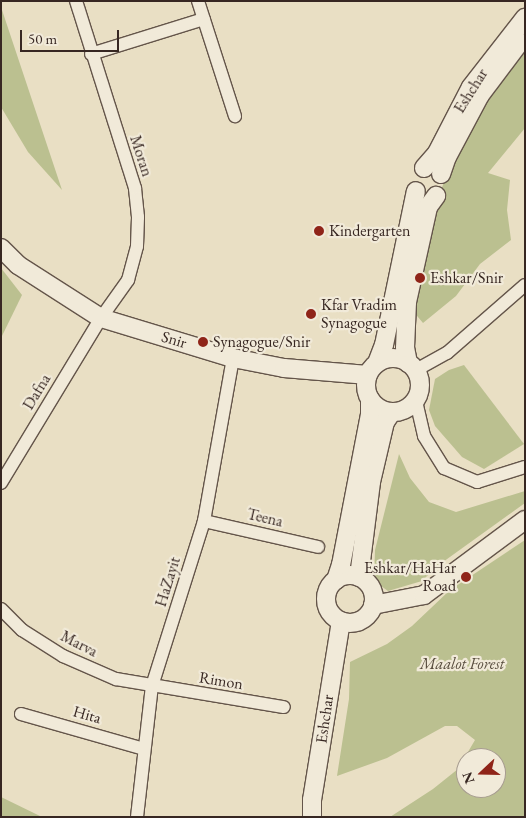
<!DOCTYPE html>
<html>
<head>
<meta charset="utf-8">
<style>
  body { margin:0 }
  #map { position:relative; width:526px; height:818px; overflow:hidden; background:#e9dfc4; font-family:"EB Garamond",serif }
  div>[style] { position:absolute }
  .green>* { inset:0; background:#bbc090 }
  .roads { filter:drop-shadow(1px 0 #64554a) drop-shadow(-1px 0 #64554a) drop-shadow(0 1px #64554a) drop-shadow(0 -1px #64554a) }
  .street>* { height:12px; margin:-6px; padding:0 6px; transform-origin:6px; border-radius:6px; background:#f1ead9 }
  .secondary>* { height:18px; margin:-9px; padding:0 9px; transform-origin:9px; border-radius:9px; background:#f1ead9 }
  .secondary>.ring { margin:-9px; padding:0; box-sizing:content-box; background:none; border:18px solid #f1ead9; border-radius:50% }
  .dots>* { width:14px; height:14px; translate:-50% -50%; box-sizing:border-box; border:2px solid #f1ead9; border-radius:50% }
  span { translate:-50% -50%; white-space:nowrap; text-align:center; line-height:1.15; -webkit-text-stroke:4.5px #f1ead9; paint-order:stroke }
  .street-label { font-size:16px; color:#372722 }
  .poi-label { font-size:16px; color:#372722 }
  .left { translate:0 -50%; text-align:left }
  .right { translate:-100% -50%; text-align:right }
  .park-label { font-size:16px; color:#584d3e; font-style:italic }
  .frame { position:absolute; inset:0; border:2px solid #372722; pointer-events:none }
  .north { position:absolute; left:456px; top:748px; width:50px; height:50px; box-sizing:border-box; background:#f1ead9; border:1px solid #a79c90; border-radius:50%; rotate:249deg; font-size:14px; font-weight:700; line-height:20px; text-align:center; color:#372722 }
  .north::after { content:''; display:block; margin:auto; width:18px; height:22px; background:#8f2418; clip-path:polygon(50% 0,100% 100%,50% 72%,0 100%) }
  .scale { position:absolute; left:20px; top:30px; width:99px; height:22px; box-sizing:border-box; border:2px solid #372722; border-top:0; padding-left:6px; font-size:15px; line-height:18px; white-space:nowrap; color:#372722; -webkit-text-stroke:4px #f1ead9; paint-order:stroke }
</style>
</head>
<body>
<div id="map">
  <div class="green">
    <i style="clip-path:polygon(1px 7px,62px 190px,28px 152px,1px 107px)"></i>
    <i style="clip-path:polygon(525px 44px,525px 128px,488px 173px,510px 180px,507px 210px,511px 240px,480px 264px,456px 296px,423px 323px,413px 311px,439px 196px,449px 168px,468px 127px)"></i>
    <i style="clip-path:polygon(1px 268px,22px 295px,1px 338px)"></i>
    <i style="clip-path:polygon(464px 365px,524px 444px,484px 469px,462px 457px,435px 426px,429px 410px,435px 379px,449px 370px)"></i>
    <i style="clip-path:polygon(399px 454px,410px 478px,429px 502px,456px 512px,525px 491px,525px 503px,436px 567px,422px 581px,388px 591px,374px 581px,375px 550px)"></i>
    <i style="clip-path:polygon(evenodd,525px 540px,525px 817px,390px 817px,433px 789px,458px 769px,475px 740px,457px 726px,445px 726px,387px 758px,337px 776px,349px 699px,350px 662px,387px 644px,412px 626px,450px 590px,525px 540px,466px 758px,496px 758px,496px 788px,466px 788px,466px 758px)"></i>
    <i style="clip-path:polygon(1px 797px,40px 816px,40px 817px,1px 817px)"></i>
  </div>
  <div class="roads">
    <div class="street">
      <i style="left:198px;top:1px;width:121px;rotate:72.2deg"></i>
      <i style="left:91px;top:54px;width:118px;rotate:-17.2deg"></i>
      <i style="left:416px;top:370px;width:35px;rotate:-29deg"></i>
      <i style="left:447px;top:353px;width:103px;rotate:-41.1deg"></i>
      <i style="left:416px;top:401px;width:36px;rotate:77deg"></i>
      <i style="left:424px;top:436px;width:38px;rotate:58deg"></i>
      <i style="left:444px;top:468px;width:36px;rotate:23deg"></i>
      <i style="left:477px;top:482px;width:50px;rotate:-17.4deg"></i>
      <i style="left:1px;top:483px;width:193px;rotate:-58.8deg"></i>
      <i style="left:101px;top:318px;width:47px;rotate:-54.6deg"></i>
      <i style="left:128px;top:280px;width:35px;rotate:-75deg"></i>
      <i style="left:137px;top:246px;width:29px;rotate:-88deg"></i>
      <i style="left:138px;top:217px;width:29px;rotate:-96deg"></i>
      <i style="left:135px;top:188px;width:196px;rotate:-107.5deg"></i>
      <i style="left:204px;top:521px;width:117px;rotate:12.8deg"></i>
      <i style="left:1px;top:609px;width:30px;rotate:45deg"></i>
      <i style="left:22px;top:630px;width:49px;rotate:32.4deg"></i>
      <i style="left:63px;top:656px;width:58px;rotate:23.5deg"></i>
      <i style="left:116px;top:679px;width:170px;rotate:9.5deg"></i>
      <i style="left:21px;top:714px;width:128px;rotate:15.9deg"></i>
      <i style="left:137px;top:817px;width:132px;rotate:-83.5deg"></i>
      <i style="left:152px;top:686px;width:173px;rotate:-72.5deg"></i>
      <i style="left:204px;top:521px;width:166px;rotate:-79.9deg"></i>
    </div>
    <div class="secondary">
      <i style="left:424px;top:168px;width:20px;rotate:-49deg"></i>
      <i style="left:437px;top:153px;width:74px;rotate:-62.7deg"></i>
      <i style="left:471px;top:87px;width:88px;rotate:-52deg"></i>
      <i style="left:441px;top:174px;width:18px;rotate:-71deg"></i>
      <i style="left:447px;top:157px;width:70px;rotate:-62deg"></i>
      <i style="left:480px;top:95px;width:66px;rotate:-53deg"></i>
      <i style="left:1px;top:248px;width:24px;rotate:45deg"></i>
      <i style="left:18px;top:265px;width:98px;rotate:32.6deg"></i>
      <i style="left:101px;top:318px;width:138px;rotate:16.9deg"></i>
      <i style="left:233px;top:358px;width:52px;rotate:11.1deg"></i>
      <i style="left:284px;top:368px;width:84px;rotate:4.8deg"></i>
      <i class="ring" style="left:366px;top:358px;width:36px;height:36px"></i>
      <i style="left:377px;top:363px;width:19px;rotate:-69deg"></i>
      <i style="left:384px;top:345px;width:157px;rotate:-78.3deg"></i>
      <i style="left:408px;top:363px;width:15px;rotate:-101deg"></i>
      <i style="left:405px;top:348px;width:46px;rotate:-87.5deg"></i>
      <i style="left:407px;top:302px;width:97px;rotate:-77.5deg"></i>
      <i style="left:428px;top:207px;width:14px;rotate:-54deg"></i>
      <i class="ring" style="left:326px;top:575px;width:30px;height:30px"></i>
      <i style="left:359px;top:577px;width:96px;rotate:-82.8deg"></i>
      <i style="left:371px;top:482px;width:62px;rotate:-76.9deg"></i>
      <i style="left:385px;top:422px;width:12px;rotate:-55deg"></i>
      <i style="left:336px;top:580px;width:16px;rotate:-72deg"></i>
      <i style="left:341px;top:565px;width:153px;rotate:-79.1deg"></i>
      <i style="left:370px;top:415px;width:16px;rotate:-90deg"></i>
      <i style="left:373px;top:605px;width:52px;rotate:-11.1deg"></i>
      <i style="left:424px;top:595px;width:126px;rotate:-36.6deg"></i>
      <i style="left:312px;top:817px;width:17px;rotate:-90deg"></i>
      <i style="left:312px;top:800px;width:181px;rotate:-80.8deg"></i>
    </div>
  </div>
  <div class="dots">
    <i style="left:319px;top:231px;background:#8f2418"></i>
    <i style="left:420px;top:278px;background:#8f2418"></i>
    <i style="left:311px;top:314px;background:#8f2418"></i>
    <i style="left:203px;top:342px;background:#8f2418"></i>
    <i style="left:466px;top:577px;background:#8f2418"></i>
  </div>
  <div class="street-label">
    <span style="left:471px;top:91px;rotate:-58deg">Eshchar</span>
    <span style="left:141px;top:156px;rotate:72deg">Moran</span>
    <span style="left:174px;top:340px;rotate:17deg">Snir</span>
    <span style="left:37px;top:392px;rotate:-59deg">Dafna</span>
    <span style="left:265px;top:518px;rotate:13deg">Teena</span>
    <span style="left:168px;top:582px;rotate:-73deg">HaZayit</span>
    <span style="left:79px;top:644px;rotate:27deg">Marva</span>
    <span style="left:221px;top:681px;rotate:9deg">Rimon</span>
    <span style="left:87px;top:715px;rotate:16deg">Hita</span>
    <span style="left:325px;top:719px;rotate:-82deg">Eshchar</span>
  </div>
  <div class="poi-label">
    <span class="left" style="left:329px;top:231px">Kindergarten</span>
    <span class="left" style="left:430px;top:278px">Eshkar/Snir</span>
    <span class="left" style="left:321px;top:314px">Kfar Vradim<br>Synagogue</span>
    <span class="left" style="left:213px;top:342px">Synagogue/Snir</span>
    <span class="right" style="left:456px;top:577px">Eshkar/HaHar<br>Road</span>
  </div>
  <div class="park-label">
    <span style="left:462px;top:664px">Maalot Forest</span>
  </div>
  <div class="frame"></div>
  <div class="north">N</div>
  <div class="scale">50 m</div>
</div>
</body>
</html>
